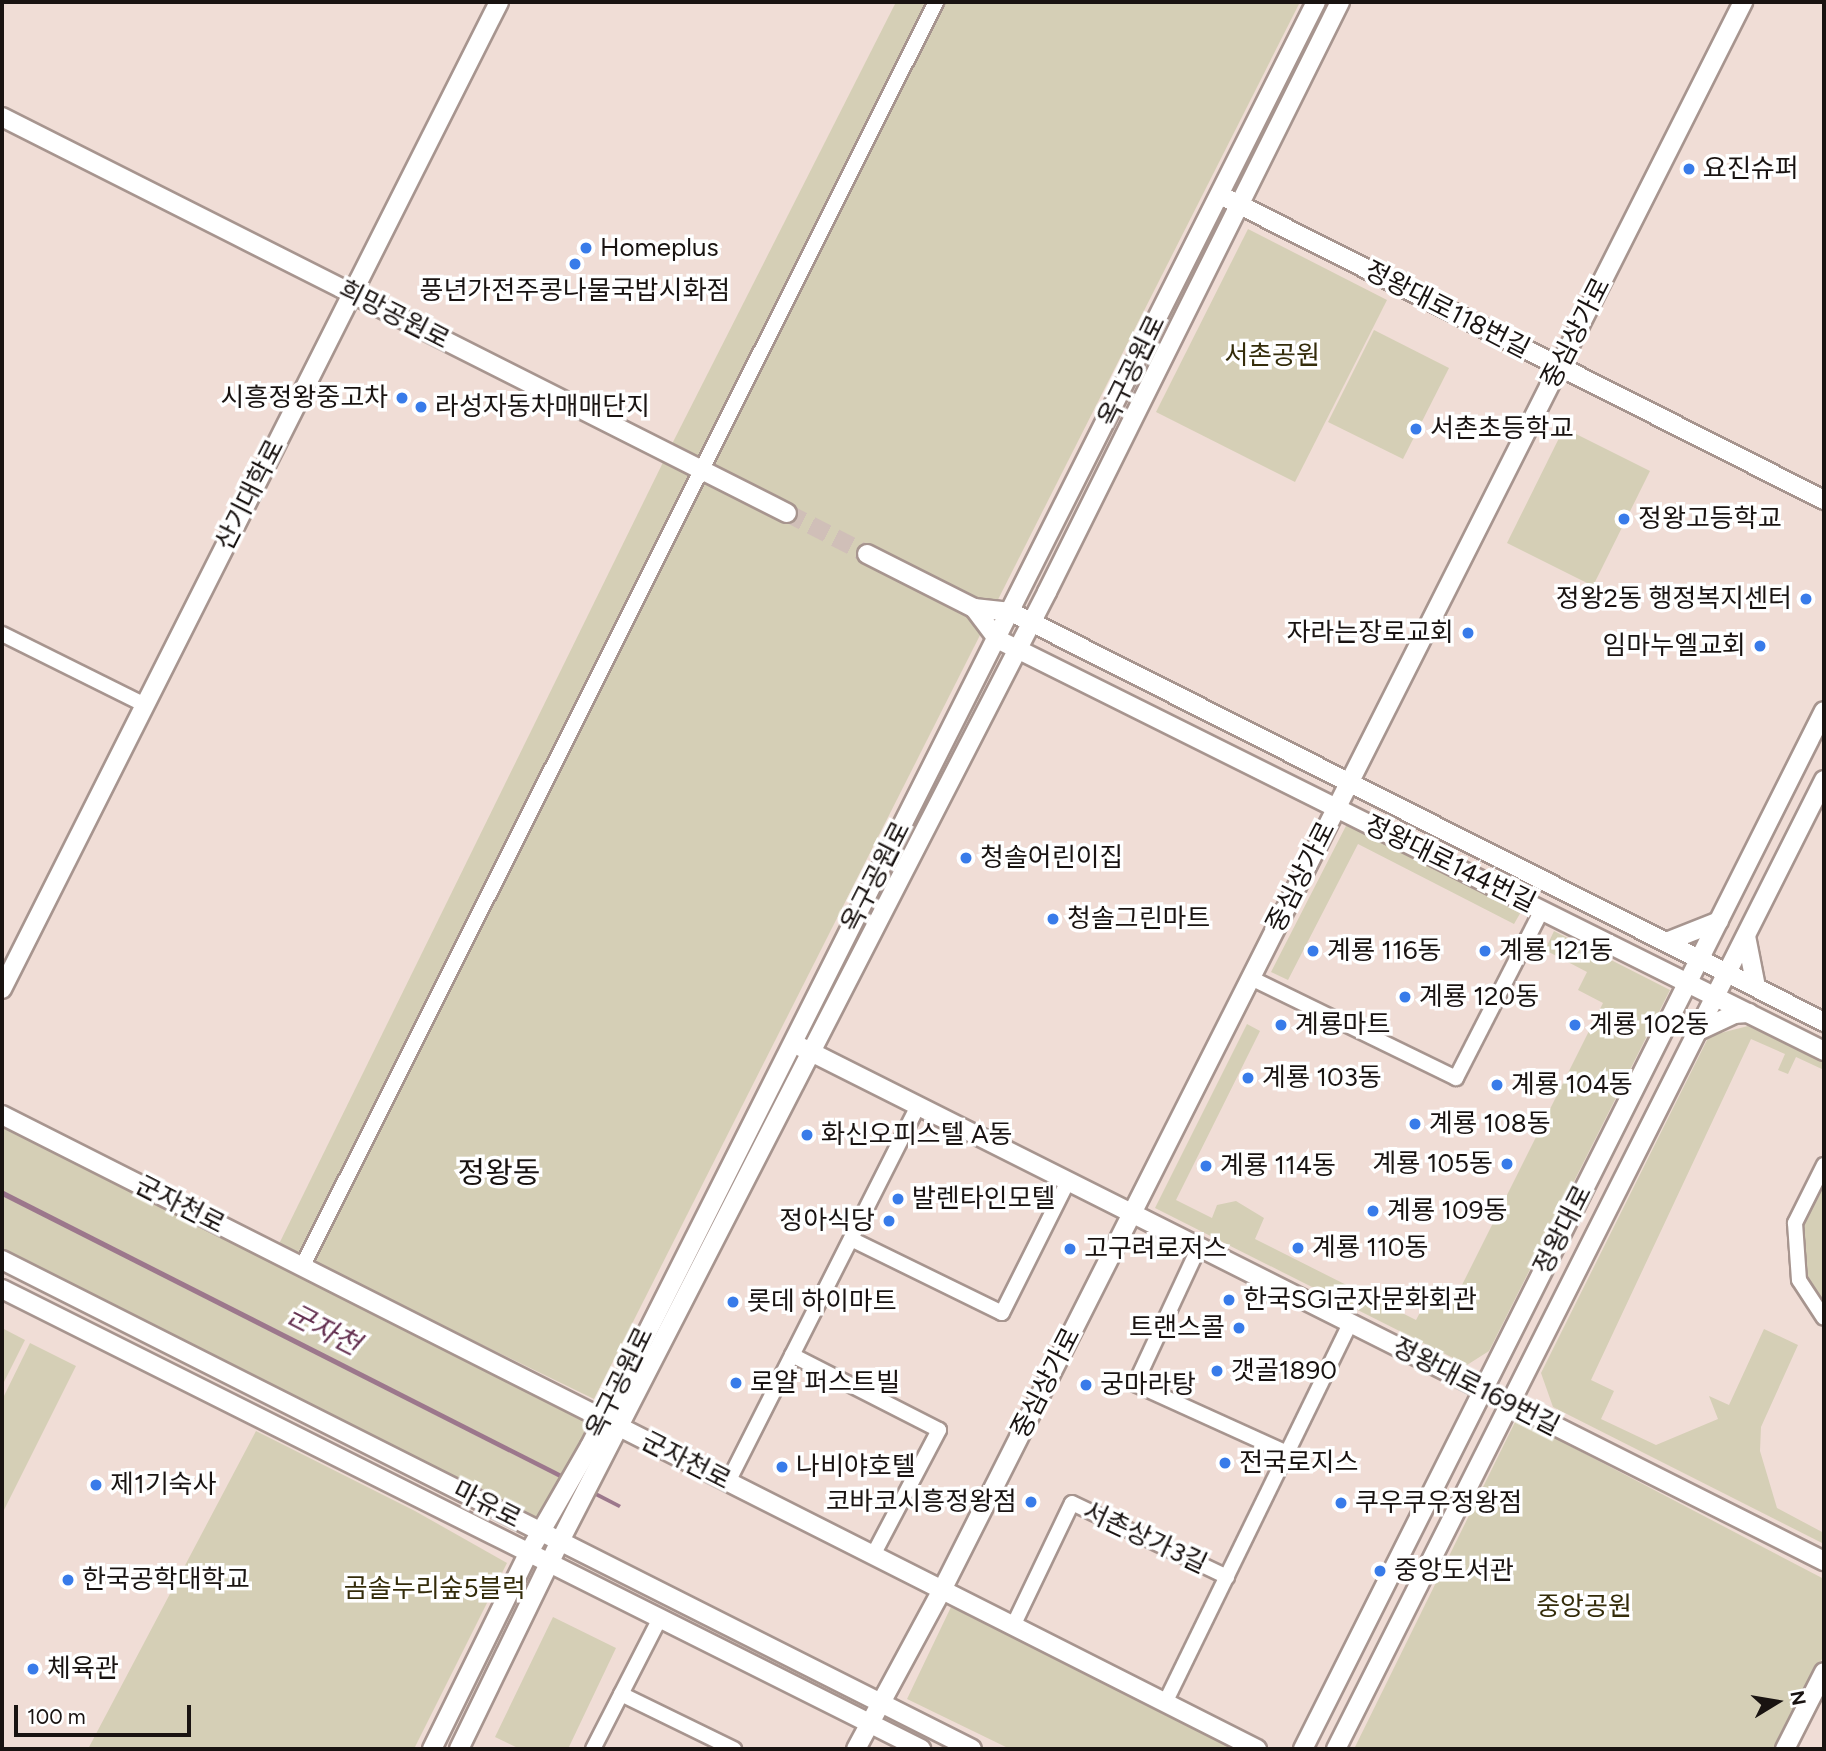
<!DOCTYPE html>
<html>
<head>
<meta charset="utf-8">
<style>
  body { margin:0 }
  #map { position:relative; width:1826px; height:1751px; overflow:hidden; background:#f0ddd6; font-family:Figtree,"Noto Sans KR",sans-serif }
  div>[style] { position:absolute }
  .green>* { inset:0; background:#d5cfb6 }
  .water>* { inset:0; background:#9c778c }
  .tertiary-tunnel>* { height:18px; margin-top:-9px; transform-origin:0; background:repeating-linear-gradient(90deg,#d0bfb8 0 18px,transparent 0 27px) }
  .roads { filter:drop-shadow(2px 0 #a7958f) drop-shadow(-2px 0 #a7958f) drop-shadow(0 2px #a7958f) drop-shadow(0 -2px #a7958f) }
  .minor>* { height:14px; margin:-7px; padding:0 7px; transform-origin:7px; border-radius:7px; background:#fff }
  .tertiary>* { height:18px; margin:-9px; padding:0 9px; transform-origin:9px; border-radius:9px; background:#fff }
  .dots>* { width:19px; height:19px; translate:-50% -50%; box-sizing:border-box; border:4px solid #fff; border-radius:50% }
  span { translate:-50% -50%; white-space:nowrap; text-align:center; line-height:1.15; -webkit-text-stroke:7px #fff; paint-order:stroke }
  .poi-label { font-size:26px; color:#191311 }
  .left { translate:0 -50%; text-align:left }
  .right { translate:-100% -50%; text-align:right }
  .street-label { font-size:26px; color:#191311 }
  .park-label { font-size:26px; color:#342c0a }
  .water-label { font-size:28px; color:#632f4f; font-style:italic }
  .quarter-label { font-size:30px; color:#191311 }
  .frame { position:absolute; inset:0; border:4px solid #191311; pointer-events:none }
  .north { position:absolute; left:1742px; top:1667px; width:70px; height:70px; -webkit-text-stroke:5px #fff; paint-order:stroke; rotate:79deg; font-size:19px; font-weight:700; line-height:28px; text-align:center; color:#191311 }
  .north::after { content:''; display:block; margin:auto; width:24px; height:32px; background:#191311; clip-path:polygon(50% 0,100% 100%,50% 72%,0 100%) }
  .scale { position:absolute; left:14px; top:1705px; width:177px; height:32px; box-sizing:border-box; border:4px solid #191311; border-top:0; padding-left:9px; font-size:21px; line-height:24px; white-space:nowrap; color:#191311; -webkit-text-stroke:5px #fff; paint-order:stroke }
</style>
</head>
<body>
<div id="map">
  <div class="green">
    <i style="clip-path:polygon(896px 2px,1300px 2px,594px 1399px,278px 1246px,674px 440px)"></i>
    <i style="clip-path:polygon(1248px 229px,1387px 300px,1295px 482px,1156px 412px)"></i>
    <i style="clip-path:polygon(1374px 330px,1449px 368px,1403px 459px,1328px 422px)"></i>
    <i style="clip-path:polygon(1564px 428px,1650px 471px,1593px 586px,1507px 543px)"></i>
    <i style="clip-path:polygon(1349px 820px,1522px 910px,1514px 924px,1358px 844px,1288px 980px,1271px 972px)"></i>
    <i style="clip-path:polygon(1554px 931px,1670px 990px,1489px 1351px,1467px 1365px,1155px 1208px,1247px 1024px,1260px 1031px,1176px 1200px,1212px 1218px,1217px 1205px,1236px 1201px,1264px 1218px,1255px 1239px,1416px 1320px,1432px 1290px,1454px 1301px,1603px 1003px,1578px 990px,1587px 972px,1545px 950px)"></i>
    <i style="clip-path:polygon(1748px 1026px,1824px 1062px,1824px 1070px,1796px 1057px,1788px 1074px,1778px 1070px,1785px 1054px,1751px 1039px,1591px 1380px,1614px 1391px,1601px 1419px,1656px 1445px,1718px 1419px,1709px 1396px,1729px 1405px,1764px 1329px,1798px 1345px,1761px 1427px,1760px 1451px,1777px 1508px,1824px 1533px,1824px 1544px,1553px 1407px,1541px 1373px,1709px 1036px)"></i>
    <i style="clip-path:polygon(2px 1115px,601px 1418px,540px 1531px,2px 1259px)"></i>
    <i style="clip-path:polygon(1824px 1186px,1824px 1307px,1804px 1277px,1801px 1227px)"></i>
    <i style="clip-path:polygon(2px 1328px,25px 1340px,2px 1386px)"></i>
    <i style="clip-path:polygon(30px 1343px,76px 1366px,2px 1514px,2px 1400px)"></i>
    <i style="clip-path:polygon(1517px 1418px,1824px 1579px,1824px 1655px,1777px 1749px,1354px 1749px)"></i>
    <i style="clip-path:polygon(256px 1431px,415px 1511px,507px 1563px,414px 1749px,88px 1749px)"></i>
    <i style="clip-path:polygon(951px 1607px,1242px 1749px,1010px 1749px,907px 1699px)"></i>
    <i style="clip-path:polygon(553px 1617px,616px 1648px,568px 1749px,520px 1749px,495px 1737px)"></i>
  </div>
  <div class="water">
    <i style="clip-path:polygon(2px 1190px,554px 1470px,621px 1505px,619px 1508px,2px 1196px)"></i>
  </div>
  <div class="tertiary-tunnel">
    <i style="left:787px;top:513px;width:90px;rotate:27.1deg"></i>
  </div>
  <div class="roads">
    <div class="minor">
      <i style="left:2px;top:634px;width:160px;rotate:26.4deg"></i>
      <i style="left:1251px;top:978px;width:228px;rotate:26deg"></i>
      <i style="left:1456px;top:1078px;width:189px;rotate:-62.9deg"></i>
      <i style="left:1824px;top:1165px;width:65px;rotate:116.6deg"></i>
      <i style="left:1795px;top:1223px;width:57px;rotate:86deg"></i>
      <i style="left:1799px;top:1280px;width:45px;rotate:56.7deg"></i>
      <i style="left:851px;top:1239px;width:168px;rotate:26.1deg"></i>
      <i style="left:1002px;top:1313px;width:148px;rotate:-63.4deg"></i>
      <i style="left:1199px;top:1247px;width:151px;rotate:115deg"></i>
      <i style="left:1135px;top:1384px;width:167px;rotate:24.4deg"></i>
      <i style="left:302px;top:1267px;width:1415px;rotate:-63.38deg"></i>
      <i style="left:792px;top:1355px;width:165px;rotate:27deg"></i>
      <i style="left:939px;top:1430px;width:141px;rotate:117.8deg"></i>
      <i style="left:728px;top:1482px;width:421px;rotate:-63.2deg"></i>
      <i style="left:1013px;top:1626px;width:136px;rotate:-64.4deg"></i>
      <i style="left:1072px;top:1503px;width:172px;rotate:25.5deg"></i>
      <i style="left:621px;top:1694px;width:126px;rotate:26deg"></i>
      <i style="left:1165px;top:1703px;width:423px;rotate:-64deg"></i>
      <i style="left:593px;top:1749px;width:147px;rotate:-62.9deg"></i>
    </div>
    <div class="tertiary">
      <i style="left:2px;top:117px;width:879px;rotate:26.77deg"></i>
      <i style="left:1228px;top:199px;width:668px;rotate:26.8deg"></i>
      <i style="left:867px;top:554px;width:120px;rotate:26.8deg"></i>
      <i style="left:974px;top:608px;width:37px;rotate:6deg"></i>
      <i style="left:1011px;top:612px;width:911px;rotate:26.76deg"></i>
      <i style="left:974px;top:608px;width:39px;rotate:53deg"></i>
      <i style="left:997px;top:639px;width:924px;rotate:26.48deg"></i>
      <i style="left:1746px;top:936px;width:52px;rotate:78.9deg"></i>
      <i style="left:1666px;top:942px;width:57px;rotate:-21.6deg"></i>
      <i style="left:2px;top:989px;width:1105px;rotate:-63.27deg"></i>
      <i style="left:1698px;top:1031px;width:40px;rotate:-25deg"></i>
      <i style="left:1734px;top:1014px;width:15px;rotate:-4deg"></i>
      <i style="left:801px;top:1047px;width:1145px;rotate:26.68deg"></i>
      <i style="left:2px;top:1115px;width:1406px;rotate:26.8deg"></i>
      <i style="left:2px;top:1260px;width:1086px;rotate:26.75deg"></i>
      <i style="left:2px;top:1289px;width:1028px;rotate:26.59deg"></i>
      <i style="left:432px;top:1749px;width:220px;rotate:-63.8deg"></i>
      <i style="left:529px;top:1552px;width:122px;rotate:-60.1deg"></i>
      <i style="left:590px;top:1446px;width:1616px;rotate:-63.31deg"></i>
      <i style="left:459px;top:1749px;width:231px;rotate:-64.1deg"></i>
      <i style="left:560px;top:1541px;width:1067px;rotate:-62.83deg"></i>
      <i style="left:1047px;top:592px;width:659px;rotate:-63.59deg"></i>
      <i style="left:856px;top:1749px;width:181px;rotate:-61.6deg"></i>
      <i style="left:942px;top:1590px;width:1779px;rotate:-63.23deg"></i>
      <i style="left:1303px;top:1749px;width:1161px;rotate:-63.35deg"></i>
      <i style="left:1336px;top:1749px;width:1085px;rotate:-63.27deg"></i>
      <i style="left:1785px;top:1749px;width:86px;rotate:-63.1deg"></i>
    </div>
  </div>
  <div class="dots">
    <i style="left:1689px;top:169px;background:#387be9"></i>
    <i style="left:586px;top:248px;background:#387be9"></i>
    <i style="left:575px;top:264px;background:#387be9"></i>
    <i style="left:402px;top:398px;background:#387be9"></i>
    <i style="left:421px;top:407px;background:#387be9"></i>
    <i style="left:1416px;top:429px;background:#387be9"></i>
    <i style="left:1624px;top:519px;background:#387be9"></i>
    <i style="left:1806px;top:599px;background:#387be9"></i>
    <i style="left:1468px;top:633px;background:#387be9"></i>
    <i style="left:1760px;top:646px;background:#387be9"></i>
    <i style="left:966px;top:858px;background:#387be9"></i>
    <i style="left:1053px;top:919px;background:#387be9"></i>
    <i style="left:1313px;top:951px;background:#387be9"></i>
    <i style="left:1485px;top:951px;background:#387be9"></i>
    <i style="left:1405px;top:997px;background:#387be9"></i>
    <i style="left:1281px;top:1025px;background:#387be9"></i>
    <i style="left:1575px;top:1025px;background:#387be9"></i>
    <i style="left:1248px;top:1078px;background:#387be9"></i>
    <i style="left:1497px;top:1085px;background:#387be9"></i>
    <i style="left:1415px;top:1124px;background:#387be9"></i>
    <i style="left:807px;top:1135px;background:#387be9"></i>
    <i style="left:1507px;top:1164px;background:#387be9"></i>
    <i style="left:1206px;top:1166px;background:#387be9"></i>
    <i style="left:898px;top:1199px;background:#387be9"></i>
    <i style="left:1373px;top:1211px;background:#387be9"></i>
    <i style="left:889px;top:1221px;background:#387be9"></i>
    <i style="left:1298px;top:1248px;background:#387be9"></i>
    <i style="left:1070px;top:1249px;background:#387be9"></i>
    <i style="left:1229px;top:1300px;background:#387be9"></i>
    <i style="left:733px;top:1302px;background:#387be9"></i>
    <i style="left:1239px;top:1328px;background:#387be9"></i>
    <i style="left:1217px;top:1371px;background:#387be9"></i>
    <i style="left:736px;top:1383px;background:#387be9"></i>
    <i style="left:1086px;top:1385px;background:#387be9"></i>
    <i style="left:1225px;top:1463px;background:#387be9"></i>
    <i style="left:782px;top:1467px;background:#387be9"></i>
    <i style="left:96px;top:1485px;background:#387be9"></i>
    <i style="left:1031px;top:1502px;background:#387be9"></i>
    <i style="left:1341px;top:1503px;background:#387be9"></i>
    <i style="left:1380px;top:1571px;background:#387be9"></i>
    <i style="left:68px;top:1580px;background:#387be9"></i>
    <i style="left:33px;top:1669px;background:#387be9"></i>
  </div>
  <div class="poi-label">
    <span class="left" style="left:1703px;top:169px">요진슈퍼</span>
    <span class="left" style="left:600px;top:248px">Homeplus</span>
    <span style="left:575px;top:291px">풍년가전주콩나물국밥시화점</span>
    <span class="right" style="left:388px;top:398px">시흥정왕중고차</span>
    <span class="left" style="left:435px;top:407px">라성자동차매매단지</span>
    <span class="left" style="left:1430px;top:429px">서촌초등학교</span>
    <span class="left" style="left:1638px;top:519px">정왕고등학교</span>
    <span class="right" style="left:1792px;top:599px">정왕2동 행정복지센터</span>
    <span class="right" style="left:1454px;top:633px">자라는장로교회</span>
    <span class="right" style="left:1746px;top:646px">임마누엘교회</span>
    <span class="left" style="left:980px;top:858px">청솔어린이집</span>
    <span class="left" style="left:1067px;top:919px">청솔그린마트</span>
    <span class="left" style="left:1327px;top:951px">계룡 116동</span>
    <span class="left" style="left:1499px;top:951px">계룡 121동</span>
    <span class="left" style="left:1419px;top:997px">계룡 120동</span>
    <span class="left" style="left:1295px;top:1025px">계룡마트</span>
    <span class="left" style="left:1589px;top:1025px">계룡 102동</span>
    <span class="left" style="left:1262px;top:1078px">계룡 103동</span>
    <span class="left" style="left:1511px;top:1085px">계룡 104동</span>
    <span class="left" style="left:1429px;top:1124px">계룡 108동</span>
    <span class="left" style="left:821px;top:1135px">화신오피스텔 A동</span>
    <span class="right" style="left:1493px;top:1164px">계룡 105동</span>
    <span class="left" style="left:1220px;top:1166px">계룡 114동</span>
    <span class="left" style="left:912px;top:1199px">발렌타인모텔</span>
    <span class="left" style="left:1387px;top:1211px">계룡 109동</span>
    <span class="right" style="left:875px;top:1221px">정아식당</span>
    <span class="left" style="left:1312px;top:1248px">계룡 110동</span>
    <span class="left" style="left:1084px;top:1249px">고구려로저스</span>
    <span class="left" style="left:1243px;top:1300px">한국SGI군자문화회관</span>
    <span class="left" style="left:747px;top:1302px">롯데 하이마트</span>
    <span class="right" style="left:1225px;top:1328px">트랜스콜</span>
    <span class="left" style="left:1231px;top:1371px">갯골1890</span>
    <span class="left" style="left:750px;top:1383px">로얄 퍼스트빌</span>
    <span class="left" style="left:1100px;top:1385px">궁마라탕</span>
    <span class="left" style="left:1239px;top:1463px">전국로지스</span>
    <span class="left" style="left:796px;top:1467px">나비야호텔</span>
    <span class="left" style="left:110px;top:1485px">제1기숙사</span>
    <span class="right" style="left:1017px;top:1502px">코바코시흥정왕점</span>
    <span class="left" style="left:1355px;top:1503px">쿠우쿠우정왕점</span>
    <span class="left" style="left:1394px;top:1571px">중앙도서관</span>
    <span class="left" style="left:82px;top:1580px">한국공학대학교</span>
    <span class="left" style="left:47px;top:1669px">체육관</span>
  </div>
  <div class="street-label">
    <span style="left:1447px;top:310px;rotate:27deg">정왕대로118번길</span>
    <span style="left:394px;top:315px;rotate:27deg">희망공원로</span>
    <span style="left:1576px;top:333px;rotate:-63deg">중심상가로</span>
    <span style="left:1132px;top:371px;rotate:-64deg">옥구공원로</span>
    <span style="left:250px;top:495px;rotate:-63deg">산기대학로</span>
    <span style="left:1450px;top:864px;rotate:26deg">정왕대로144번길</span>
    <span style="left:876px;top:877px;rotate:-63deg">옥구공원로</span>
    <span style="left:1301px;top:877px;rotate:-63deg">중심상가로</span>
    <span style="left:180px;top:1205px;rotate:27deg">군자천로</span>
    <span style="left:1563px;top:1230px;rotate:-63deg">정왕대로</span>
    <span style="left:620px;top:1383px;rotate:-64deg">옥구공원로</span>
    <span style="left:1046px;top:1383px;rotate:-63deg">중심상가로</span>
    <span style="left:1476px;top:1387px;rotate:27deg">정왕대로169번길</span>
    <span style="left:686px;top:1461px;rotate:27deg">군자천로</span>
    <span style="left:487px;top:1505px;rotate:27deg">마유로</span>
    <span style="left:1145px;top:1538px;rotate:25deg">서촌상가3길</span>
  </div>
  <div class="park-label">
    <span style="left:1272px;top:356px">서촌공원</span>
    <span style="left:435px;top:1589px">곰솔누리숲5블럭</span>
    <span style="left:1584px;top:1607px">중앙공원</span>
  </div>
  <div class="water-label">
    <span style="left:324px;top:1329px;rotate:27deg">군자천</span>
  </div>
  <div class="quarter-label">
    <span style="left:499px;top:1173px">정왕동</span>
  </div>
  <div class="frame"></div>
  <div class="north">N</div>
  <div class="scale">100 m</div>
</div>
</body>
</html>
